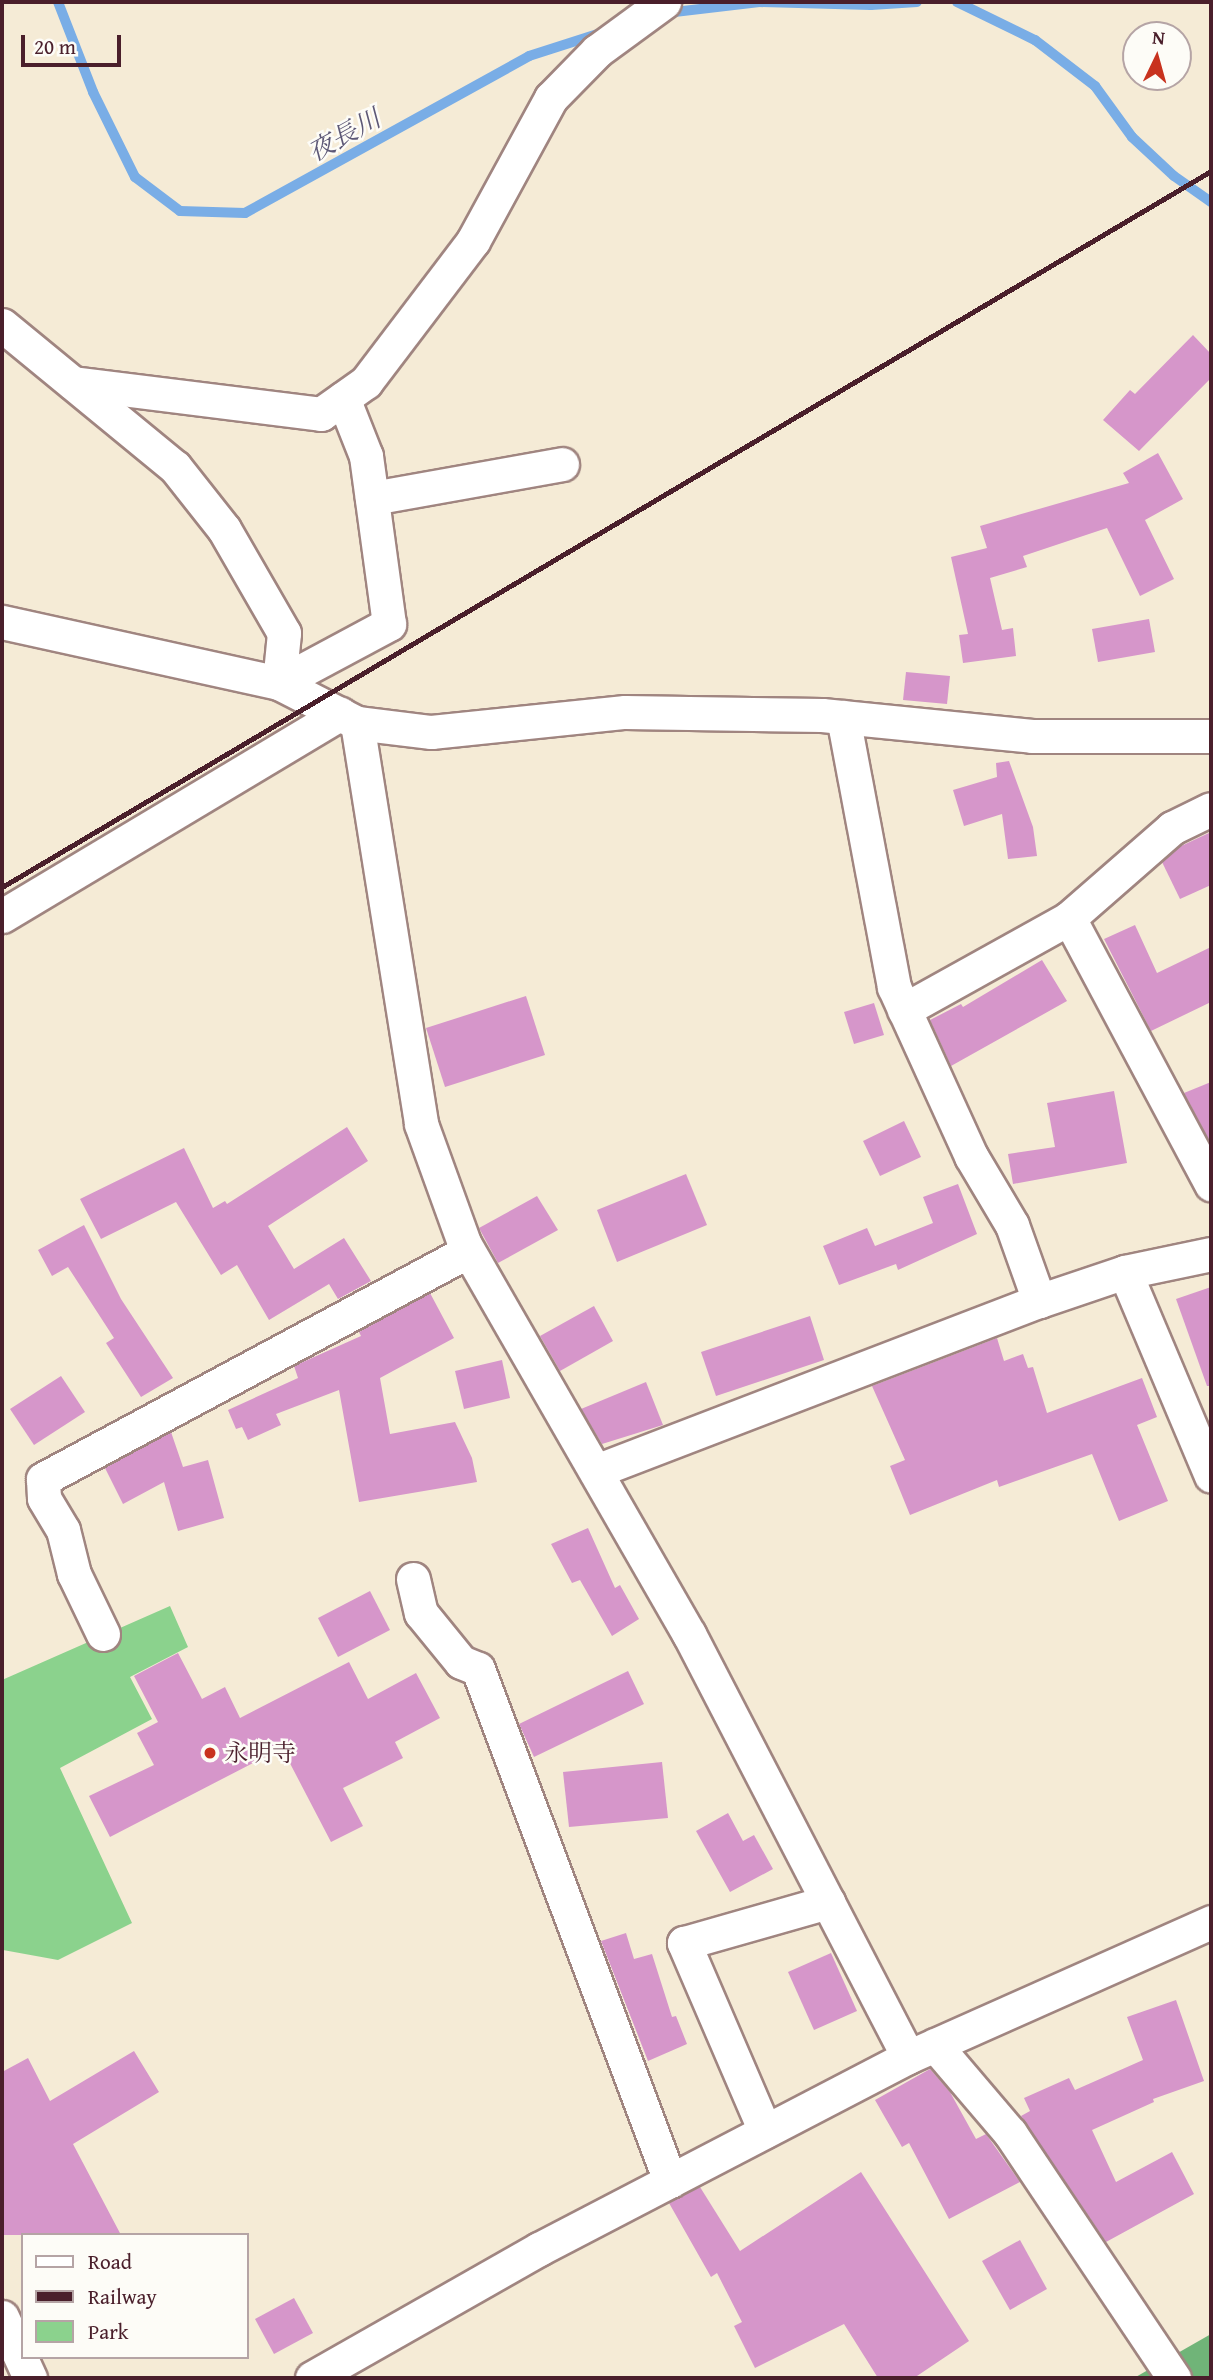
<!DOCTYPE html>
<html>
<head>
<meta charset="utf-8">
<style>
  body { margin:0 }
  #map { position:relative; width:1213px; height:2380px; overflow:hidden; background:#f5ebd6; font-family:"Gentium Book Plus","Noto Serif JP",serif }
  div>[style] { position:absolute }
  .green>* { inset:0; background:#8bd28d }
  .forest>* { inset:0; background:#70b478 }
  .stream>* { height:10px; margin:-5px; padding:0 5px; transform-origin:5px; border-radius:5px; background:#79ade6 }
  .building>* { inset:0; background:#d696ca }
  .roads { filter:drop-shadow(2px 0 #a08580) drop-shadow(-2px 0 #a08580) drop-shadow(0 2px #a08580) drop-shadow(0 -2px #a08580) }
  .minor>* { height:33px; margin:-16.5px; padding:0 16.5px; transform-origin:16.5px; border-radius:16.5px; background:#fff }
  .rail>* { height:5px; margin:-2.5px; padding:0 2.5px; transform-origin:2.5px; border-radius:2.5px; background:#4a1f2b }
  .dots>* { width:19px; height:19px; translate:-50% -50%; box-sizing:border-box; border:4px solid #fdfcf7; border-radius:50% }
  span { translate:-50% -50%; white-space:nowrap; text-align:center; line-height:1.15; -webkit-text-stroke:5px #fdfcf7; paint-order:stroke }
  .poi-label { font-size:24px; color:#4a1f2b }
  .left { translate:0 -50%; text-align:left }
  .water-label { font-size:26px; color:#5d5876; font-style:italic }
  .frame { position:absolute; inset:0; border:4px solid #4a1f2b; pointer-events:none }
  .legend { position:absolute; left:21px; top:2233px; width:228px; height:126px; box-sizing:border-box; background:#fdfcf7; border:2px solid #b5a4a5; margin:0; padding:9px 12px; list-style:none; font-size:21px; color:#4a1f2b }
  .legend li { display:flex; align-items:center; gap:14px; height:35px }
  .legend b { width:35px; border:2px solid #b5a4a5 }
  .north { position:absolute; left:1122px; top:21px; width:70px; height:70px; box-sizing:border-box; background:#fdfcf7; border:2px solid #b5a4a5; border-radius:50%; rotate:5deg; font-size:19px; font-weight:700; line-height:28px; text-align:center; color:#4a1f2b }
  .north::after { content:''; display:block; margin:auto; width:24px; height:32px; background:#c8321e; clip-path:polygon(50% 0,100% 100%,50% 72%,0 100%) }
  .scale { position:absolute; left:21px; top:35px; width:100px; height:32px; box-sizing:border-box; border:4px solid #4a1f2b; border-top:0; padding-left:9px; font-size:21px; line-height:24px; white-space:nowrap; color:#4a1f2b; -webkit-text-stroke:5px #fdfcf7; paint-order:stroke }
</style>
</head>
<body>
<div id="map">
  <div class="green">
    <i style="clip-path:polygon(170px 1606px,188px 1647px,130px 1677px,152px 1719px,60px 1768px,132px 1923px,58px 1960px,3px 1950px,2px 1680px)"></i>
  </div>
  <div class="forest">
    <i style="clip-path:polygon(1211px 2334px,1211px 2378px,1134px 2378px)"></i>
  </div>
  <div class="stream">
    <i style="left:58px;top:2px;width:97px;rotate:68.7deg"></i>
    <i style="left:93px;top:92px;width:95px;rotate:63.7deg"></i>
    <i style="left:135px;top:177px;width:56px;rotate:37.1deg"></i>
    <i style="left:180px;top:211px;width:65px;rotate:1.8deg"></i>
    <i style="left:245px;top:213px;width:325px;rotate:-28.9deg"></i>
    <i style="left:529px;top:56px;width:72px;rotate:-17.7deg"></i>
    <i style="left:759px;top:2px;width:112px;rotate:1.5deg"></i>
    <i style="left:871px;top:5px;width:46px;rotate:-3.7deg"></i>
    <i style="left:957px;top:2px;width:87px;rotate:26deg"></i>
    <i style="left:1035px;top:40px;width:76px;rotate:37.5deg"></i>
    <i style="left:1095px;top:86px;width:63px;rotate:54deg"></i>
    <i style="left:1132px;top:137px;width:57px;rotate:42.9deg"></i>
    <i style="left:1174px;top:176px;width:45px;rotate:35.1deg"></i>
    <i style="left:666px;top:13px;width:94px;rotate:-6.7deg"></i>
  </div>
  <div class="building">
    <i style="clip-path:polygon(1193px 335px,1211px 354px,1211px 378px,1139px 451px,1103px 420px,1130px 390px,1135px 394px)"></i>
    <i style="clip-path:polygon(1158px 453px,1183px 499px,1145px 520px,1174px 579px,1140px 596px,1107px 528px,1023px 556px,1027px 567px,990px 578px,1002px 630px,1013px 628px,1016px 656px,963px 663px,959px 635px,968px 634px,951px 557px,987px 548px,980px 526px,1129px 483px,1123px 473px)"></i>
    <i style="clip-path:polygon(1149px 619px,1155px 652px,1098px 662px,1092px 629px)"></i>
    <i style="clip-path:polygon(906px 672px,950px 676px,947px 704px,903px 700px)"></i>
    <i style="clip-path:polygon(1009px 761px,1033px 827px,1037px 856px,1008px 859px,1002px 814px,964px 826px,953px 790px,997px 777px,996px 763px)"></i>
    <i style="clip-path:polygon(1211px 832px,1211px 885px,1180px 899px,1162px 862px,1179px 847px)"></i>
    <i style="clip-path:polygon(1135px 925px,1157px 973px,1211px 947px,1211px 1002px,1151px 1031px,1104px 939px)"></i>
    <i style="clip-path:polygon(1042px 960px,1067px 1001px,951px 1066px,930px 1020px,961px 1004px,963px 1007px)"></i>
    <i style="clip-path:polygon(526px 996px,545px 1055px,445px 1087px,426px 1028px)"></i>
    <i style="clip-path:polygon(874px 1003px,884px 1035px,854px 1044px,844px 1012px)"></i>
    <i style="clip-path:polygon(1211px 1082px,1211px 1144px,1184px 1093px)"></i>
    <i style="clip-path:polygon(1114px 1091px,1127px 1163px,1013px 1184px,1008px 1154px,1055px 1147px,1047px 1103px)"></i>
    <i style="clip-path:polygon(904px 1121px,921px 1157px,880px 1176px,863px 1141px)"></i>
    <i style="clip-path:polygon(347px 1127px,368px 1161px,268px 1226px,294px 1269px,344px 1238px,371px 1281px,338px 1299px,329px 1284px,269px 1320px,237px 1265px,221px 1275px,176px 1202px,101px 1239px,80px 1199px,184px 1148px,213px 1208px,225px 1201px,227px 1204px)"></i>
    <i style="clip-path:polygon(686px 1174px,707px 1225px,617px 1262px,597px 1210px)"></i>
    <i style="clip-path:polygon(958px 1184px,977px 1234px,898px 1270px,896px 1264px,839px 1285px,823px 1246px,867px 1228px,875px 1246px,933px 1223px,923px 1197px)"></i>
    <i style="clip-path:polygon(537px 1196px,558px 1230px,498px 1263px,479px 1228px)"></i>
    <i style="clip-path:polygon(84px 1225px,121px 1299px,173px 1378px,141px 1397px,106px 1343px,114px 1338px,68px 1267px,52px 1276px,38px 1250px)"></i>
    <i style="clip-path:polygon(1211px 1287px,1211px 1386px,1207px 1386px,1176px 1299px)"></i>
    <i style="clip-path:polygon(430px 1293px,454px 1338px,380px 1378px,390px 1434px,455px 1422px,472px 1458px,477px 1482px,359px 1502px,339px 1390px,276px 1414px,281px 1425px,248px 1440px,242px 1427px,236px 1429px,228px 1410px,298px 1378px,294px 1366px,361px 1336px,359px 1332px)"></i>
    <i style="clip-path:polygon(594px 1306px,613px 1341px,560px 1371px,540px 1336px)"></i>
    <i style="clip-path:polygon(810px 1316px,824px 1360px,716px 1396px,701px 1352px)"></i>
    <i style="clip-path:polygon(997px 1338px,1004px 1361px,1023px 1354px,1028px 1368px,1033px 1367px,1047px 1413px,1142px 1378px,1157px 1417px,1137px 1425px,1168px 1501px,1119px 1521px,1092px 1454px,999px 1487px,997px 1480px,910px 1515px,890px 1466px,905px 1460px,872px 1386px)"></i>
    <i style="clip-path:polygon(502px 1360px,510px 1398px,464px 1409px,455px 1371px)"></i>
    <i style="clip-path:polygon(61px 1376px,85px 1412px,34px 1445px,10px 1409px)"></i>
    <i style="clip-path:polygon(646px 1382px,663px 1425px,602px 1444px,581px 1409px)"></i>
    <i style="clip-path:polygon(171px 1432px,183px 1467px,208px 1460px,224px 1518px,178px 1531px,164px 1482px,123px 1504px,105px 1468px)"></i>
    <i style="clip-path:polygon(588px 1528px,615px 1588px,620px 1585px,639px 1619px,612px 1636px,580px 1580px,572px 1583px,551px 1544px)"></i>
    <i style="clip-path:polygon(370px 1591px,390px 1630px,338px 1657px,318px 1618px)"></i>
    <i style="clip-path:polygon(178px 1653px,202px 1699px,225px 1687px,240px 1718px,349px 1662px,368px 1699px,416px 1673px,440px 1718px,395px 1742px,403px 1758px,343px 1788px,363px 1826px,331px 1842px,282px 1748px,110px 1837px,89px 1796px,154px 1765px,137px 1733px,158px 1722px,134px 1676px)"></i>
    <i style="clip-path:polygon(628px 1671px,644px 1704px,534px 1757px,519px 1724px)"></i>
    <i style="clip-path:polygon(662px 1762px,668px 1818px,569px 1827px,563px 1772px)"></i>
    <i style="clip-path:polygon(728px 1813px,743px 1841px,754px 1835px,773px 1869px,730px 1892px,696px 1831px)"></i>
    <i style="clip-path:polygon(626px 1933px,634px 1959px,652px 1954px,672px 2017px,676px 2016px,687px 2044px,648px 2061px,601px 1941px)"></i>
    <i style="clip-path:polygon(831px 1953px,857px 2011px,814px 2030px,788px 1972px)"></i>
    <i style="clip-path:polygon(1176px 2000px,1204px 2081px,1153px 2099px,1154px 2102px,1092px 2130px,1116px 2182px,1172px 2152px,1194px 2194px,1106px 2242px,1021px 2116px,1030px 2111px,1024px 2098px,1069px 2078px,1075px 2090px,1143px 2060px,1127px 2017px)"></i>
    <i style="clip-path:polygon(134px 2051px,159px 2092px,73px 2144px,121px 2235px,2px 2235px,2px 2072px,28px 2058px,50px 2101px)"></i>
    <i style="clip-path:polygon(930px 2069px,950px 2092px,976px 2139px,986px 2134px,1020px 2182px,949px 2219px,909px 2143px,902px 2147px,875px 2100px)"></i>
    <i style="clip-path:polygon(861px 2172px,969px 2341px,914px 2378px,878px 2378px,844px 2324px,755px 2368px,734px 2326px,742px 2322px,717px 2273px,711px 2277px,669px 2203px,700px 2187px,740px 2251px)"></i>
    <i style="clip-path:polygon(1020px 2240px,1047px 2289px,1010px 2310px,982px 2261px)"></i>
    <i style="clip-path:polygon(294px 2298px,313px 2333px,274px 2354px,255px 2319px)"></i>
  </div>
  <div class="roads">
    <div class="minor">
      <i style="left:2px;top:325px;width:224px;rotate:39.4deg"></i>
      <i style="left:175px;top:467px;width:79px;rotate:51.7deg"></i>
      <i style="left:224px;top:529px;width:120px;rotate:60deg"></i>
      <i style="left:284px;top:633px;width:50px;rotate:95.7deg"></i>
      <i style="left:73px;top:383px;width:250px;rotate:7.1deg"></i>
      <i style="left:321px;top:414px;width:55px;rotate:-35.4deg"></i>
      <i style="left:366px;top:382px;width:177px;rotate:-52.8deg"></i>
      <i style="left:473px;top:241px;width:163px;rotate:-61.4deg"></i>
      <i style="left:551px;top:98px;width:66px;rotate:-45.6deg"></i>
      <i style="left:597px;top:51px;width:83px;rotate:-36.2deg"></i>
      <i style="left:372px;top:498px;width:193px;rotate:-10.1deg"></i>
      <i style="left:2px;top:622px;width:284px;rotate:12.4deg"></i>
      <i style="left:279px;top:683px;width:88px;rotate:27.1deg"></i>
      <i style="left:357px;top:723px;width:75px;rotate:6.9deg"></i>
      <i style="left:431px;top:732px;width:195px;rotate:-5.9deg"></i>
      <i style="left:625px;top:712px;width:197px;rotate:0.9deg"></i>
      <i style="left:822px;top:715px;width:211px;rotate:5.7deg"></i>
      <i style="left:1032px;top:736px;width:179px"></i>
      <i style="left:279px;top:683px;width:125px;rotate:-28.2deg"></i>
      <i style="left:389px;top:624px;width:170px;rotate:-97.8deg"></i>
      <i style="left:366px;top:456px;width:62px;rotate:-111.6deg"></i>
      <i style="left:843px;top:717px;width:275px;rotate:79.3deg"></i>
      <i style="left:894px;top:987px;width:186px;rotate:65.5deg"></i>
      <i style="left:971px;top:1156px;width:80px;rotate:59.3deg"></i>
      <i style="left:1012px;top:1225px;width:81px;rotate:70.4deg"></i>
      <i style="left:1039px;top:1301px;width:91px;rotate:-18.6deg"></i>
      <i style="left:1125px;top:1272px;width:88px;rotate:-11.8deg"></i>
      <i style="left:357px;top:723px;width:406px;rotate:80.9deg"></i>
      <i style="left:421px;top:1124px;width:127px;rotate:70.1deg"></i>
      <i style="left:464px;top:1243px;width:451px;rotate:60.1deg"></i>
      <i style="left:689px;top:1634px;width:476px;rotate:62.6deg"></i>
      <i style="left:2px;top:916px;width:394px;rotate:-30.9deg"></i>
      <i style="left:1069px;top:918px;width:302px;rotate:61.9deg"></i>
      <i style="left:904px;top:1010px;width:189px;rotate:-29.1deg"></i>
      <i style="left:1069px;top:918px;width:137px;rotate:-41.1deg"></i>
      <i style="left:1172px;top:828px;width:43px;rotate:-26deg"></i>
      <i style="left:1125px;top:1272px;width:221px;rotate:67.1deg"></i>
      <i style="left:596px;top:1471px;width:474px;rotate:-21deg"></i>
      <i style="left:413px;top:1579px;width:35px;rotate:77deg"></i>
      <i style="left:421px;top:1613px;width:63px;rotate:50.8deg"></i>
      <i style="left:461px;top:1662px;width:18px;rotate:22deg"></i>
      <i style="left:478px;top:1669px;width:547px;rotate:69.44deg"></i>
      <i style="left:103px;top:1634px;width:67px;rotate:-115.8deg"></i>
      <i style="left:74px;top:1574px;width:45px;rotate:-104deg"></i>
      <i style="left:63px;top:1530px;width:37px;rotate:-121deg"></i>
      <i style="left:44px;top:1498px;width:19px;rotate:-93deg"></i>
      <i style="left:43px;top:1479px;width:482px;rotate:-28.2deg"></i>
      <i style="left:935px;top:2045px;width:116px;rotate:49.6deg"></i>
      <i style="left:1010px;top:2133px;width:295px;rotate:56.2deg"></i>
      <i style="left:765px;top:2131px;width:205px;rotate:-113.3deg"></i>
      <i style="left:684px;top:1943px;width:150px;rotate:-15.9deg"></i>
      <i style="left:2px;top:2317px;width:67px;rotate:65.3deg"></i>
      <i style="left:312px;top:2378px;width:261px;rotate:-29.6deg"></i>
      <i style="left:539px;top:2249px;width:416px;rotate:-27.5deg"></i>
      <i style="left:908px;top:2057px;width:332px;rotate:-24deg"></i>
    </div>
  </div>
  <div class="rail">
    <i style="left:2px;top:887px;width:1405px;rotate:-30.64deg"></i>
  </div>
  <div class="dots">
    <i style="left:210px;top:1753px;background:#c8321e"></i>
  </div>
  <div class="poi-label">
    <span class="left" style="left:224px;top:1753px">永明寺</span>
  </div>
  <div class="water-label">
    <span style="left:344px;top:135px;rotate:-29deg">夜長川</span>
  </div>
  <div class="frame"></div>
  <ul class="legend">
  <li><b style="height:9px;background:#fff"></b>Road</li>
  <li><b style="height:9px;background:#4a1f2b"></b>Railway</li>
  <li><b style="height:19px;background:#8bd28d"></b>Park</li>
  </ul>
  <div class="north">N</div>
  <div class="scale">20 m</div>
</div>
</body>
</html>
